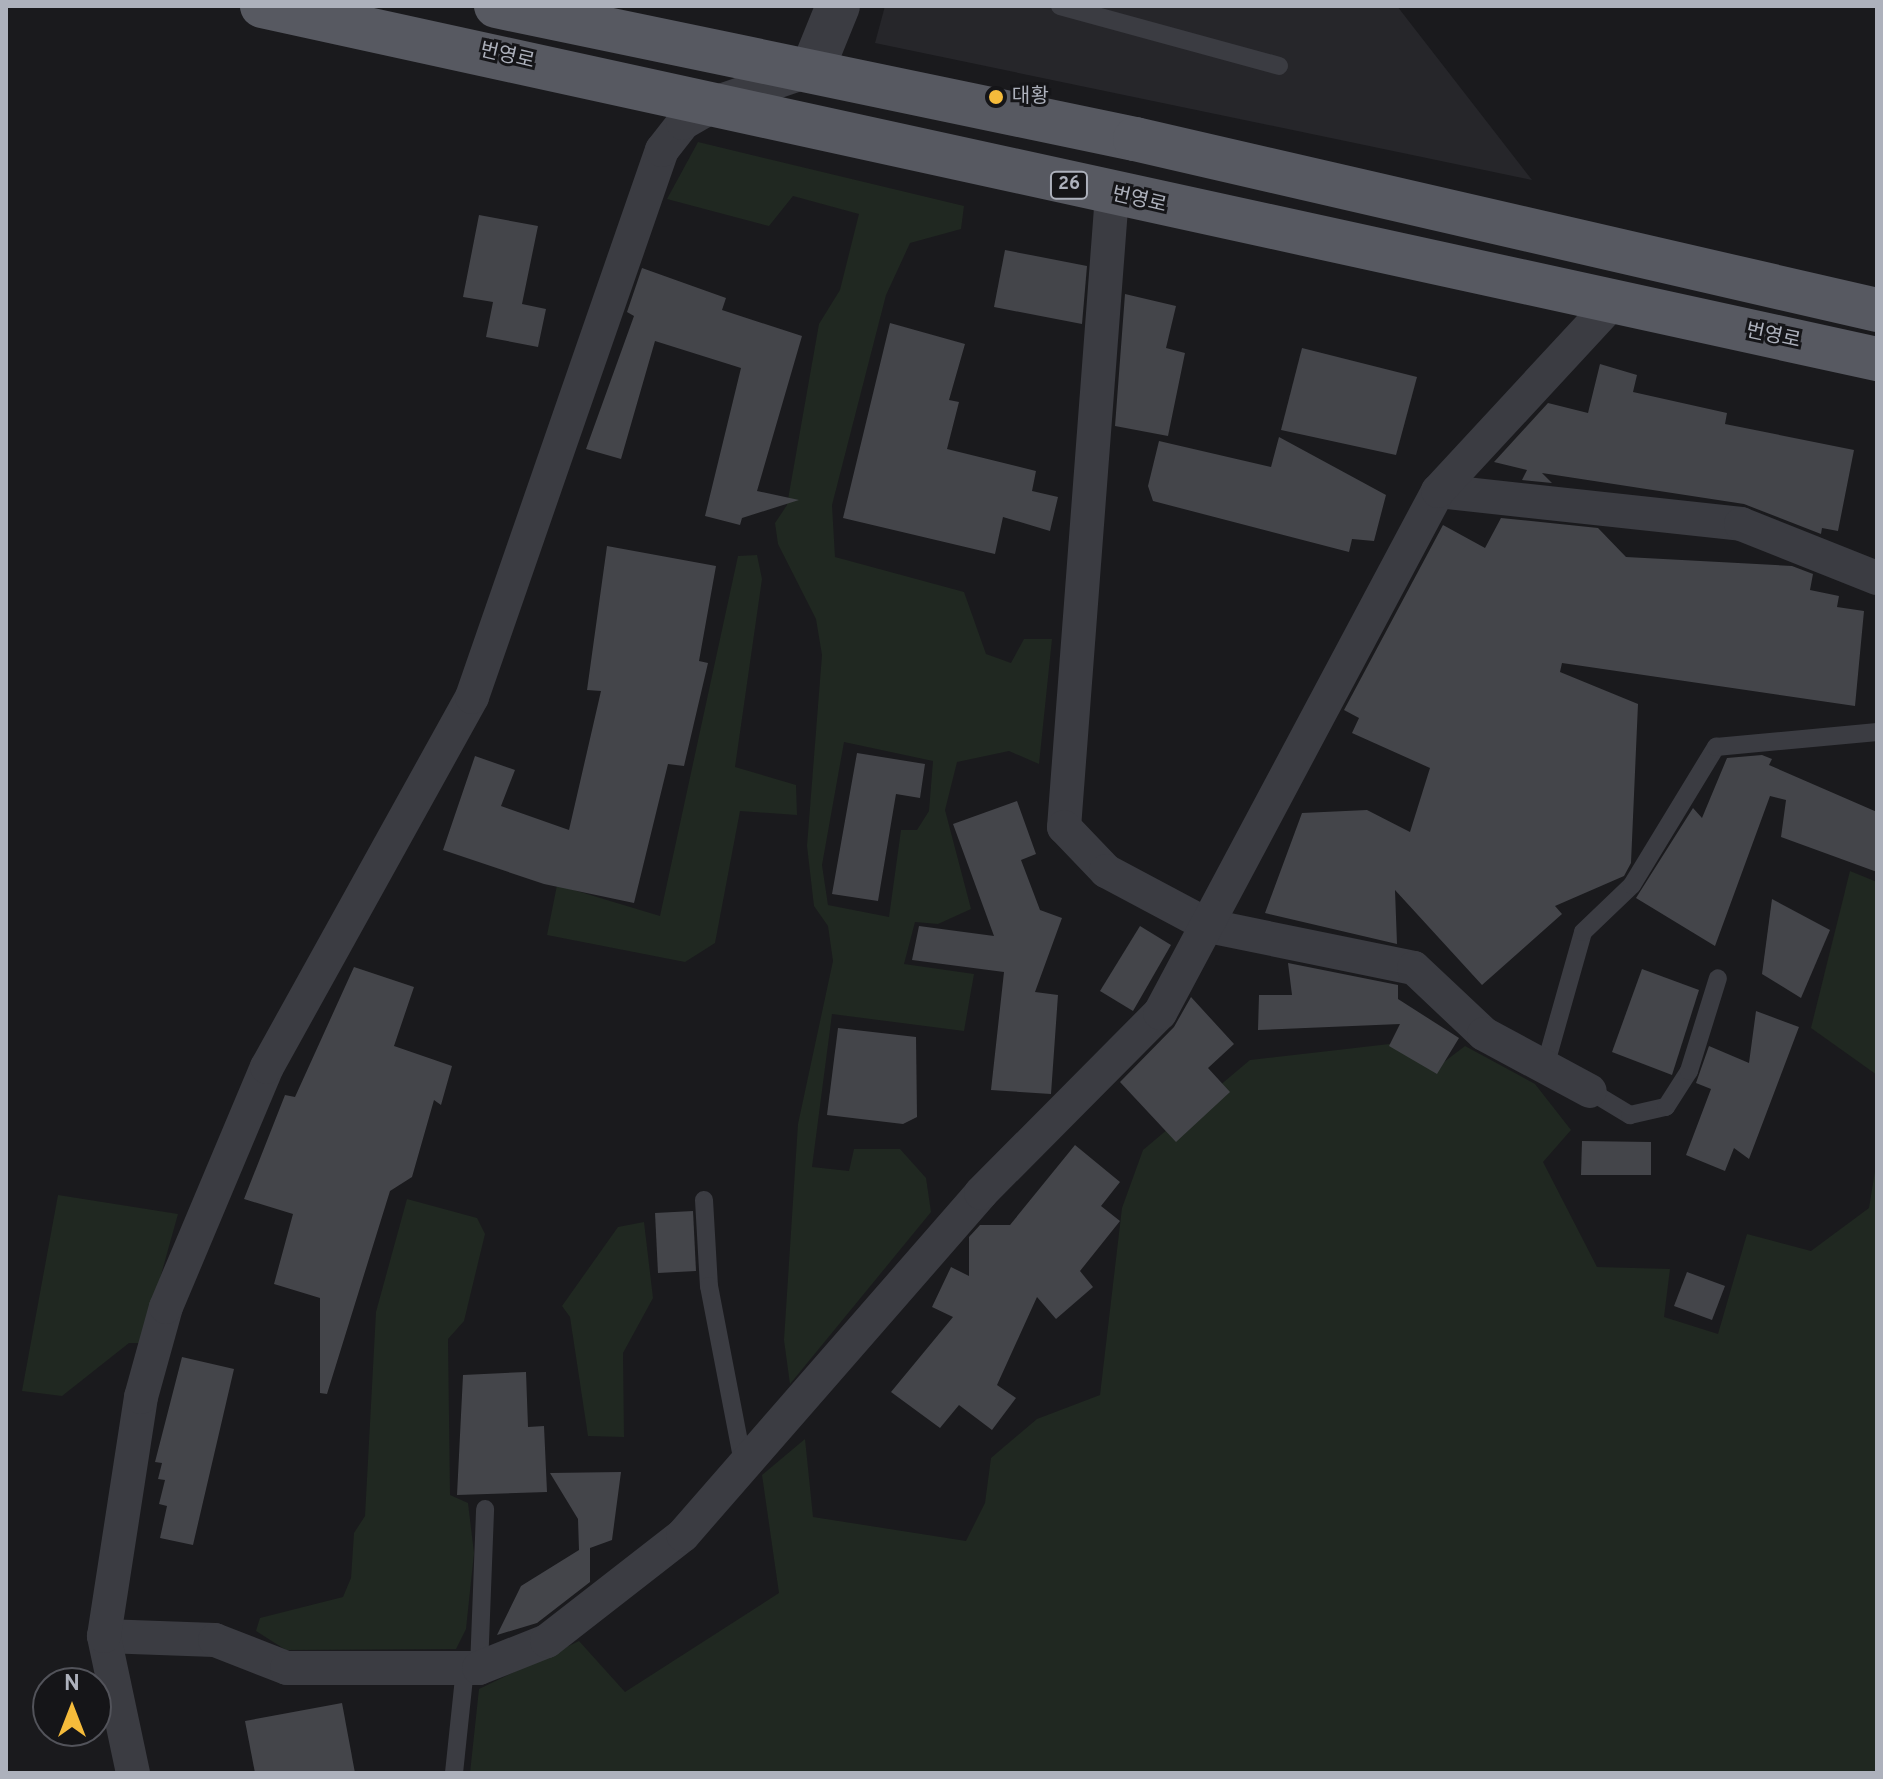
<!DOCTYPE html>
<html>
<head>
<meta charset="utf-8">
<style>
  body { margin:0 }
  #map { position:relative; width:1883px; height:1779px; overflow:hidden; background:#1a1a1d; font-family:Overpass,"Noto Sans KR",sans-serif }
  div>[style] { position:absolute }
  .built>* { inset:0; background:#26262a }
  .green>* { inset:0; background:#202821 }
  .building>* { inset:0; background:#44454a }
  .service>* { height:18px; margin:-9px; padding:0 9px; transform-origin:9px; border-radius:9px; background:#3b3c42 }
  .minor>* { height:34px; margin:-17px; padding:0 17px; transform-origin:17px; border-radius:17px; background:#3b3c42 }
  .tertiary>* { height:44px; margin:-22px; padding:0 22px; transform-origin:22px; border-radius:22px; background:#3b3c42 }
  .primary>* { height:44px; margin:-22px; padding:0 22px; transform-origin:22px; border-radius:22px; background:#575961 }
  .dots>* { width:22px; height:22px; translate:-50% -50%; box-sizing:border-box; border:4px solid #151518; border-radius:50% }
  span { translate:-50% -50%; white-space:nowrap; text-align:center; line-height:1.15; -webkit-text-stroke:6px #151518; paint-order:stroke }
  .shield-label span { padding:2px 6px; background:#151518; border:2px solid; border-radius:6px; -webkit-text-stroke-width:0 }
  .shield-label { font-size:18px; color:#adb1bc; font-weight:700 }
  .street-label { font-size:20px; color:#adb1bc }
  .poi-label { font-size:20px; color:#adb1bc }
  .left { translate:0 -50%; text-align:left }
  .frame { position:absolute; inset:0; border:8px solid #adb1bc; pointer-events:none }
  .north { position:absolute; left:32px; top:1667px; width:80px; height:80px; box-sizing:border-box; background:#151518; border:2px solid #52535a; border-radius:50%; rotate:0deg; font-size:22px; font-weight:700; line-height:32px; text-align:center; color:#adb1bc }
  .north::after { content:''; display:block; margin:auto; width:28px; height:36px; background:#f5bb3b; clip-path:polygon(50% 0,100% 100%,50% 72%,0 100%) }
</style>
</head>
<body>
<div id="map">
  <div class="built">
    <i style="clip-path:polygon(885px 6px,1397px 6px,1532px 180px,875px 43px)"></i>
  </div>
  <div class="green">
    <i style="clip-path:polygon(evenodd,698px 142px,964px 206px,961px 229px,910px 243px,886px 295px,832px 505px,835px 557px,964px 592px,986px 654px,1011px 663px,1024px 639px,1052px 639px,1039px 764px,1009px 751px,957px 762px,945px 810px,971px 909px,938px 924px,915px 922px,904px 964px,974px 974px,964px 1031px,832px 1014px,812px 1167px,849px 1171px,854px 1149px,900px 1149px,926px 1178px,931px 1212px,790px 1384px,784px 1340px,798px 1124px,833px 961px,828px 926px,814px 906px,807px 846px,822px 655px,816px 619px,778px 544px,775px 523px,787px 505px,819px 324px,840px 290px,859px 214px,793px 196px,769px 226px,667px 199px,698px 142px,844px 742px,933px 761px,929px 811px,917px 830px,901px 830px,889px 917px,828px 905px,822px 865px,844px 742px)"></i>
    <i style="clip-path:polygon(757px 555px,762px 579px,735px 767px,796px 785px,797px 815px,740px 811px,715px 943px,685px 962px,547px 935px,557px 885px,660px 916px,738px 556px)"></i>
    <i style="clip-path:polygon(1850px 871px,1877px 882px,1877px 1075px,1811px 1028px)"></i>
    <i style="clip-path:polygon(1407px 1042px,1444px 1062px,1465px 1046px,1535px 1084px,1571px 1130px,1543px 1162px,1597px 1267px,1670px 1269px,1664px 1317px,1718px 1334px,1747px 1234px,1811px 1251px,1869px 1208px,1877px 1159px,1877px 1773px,470px 1773px,479px 1689px,579px 1641px,625px 1692px,779px 1593px,762px 1475px,805px 1439px,813px 1517px,966px 1541px,985px 1503px,991px 1458px,1037px 1419px,1100px 1395px,1122px 1208px,1143px 1150px,1250px 1060px)"></i>
    <i style="clip-path:polygon(58px 1195px,178px 1214px,142px 1343px,129px 1343px,62px 1396px,22px 1391px)"></i>
    <i style="clip-path:polygon(407px 1199px,477px 1218px,485px 1234px,464px 1321px,448px 1339px,450px 1495px,468px 1503px,474px 1553px,466px 1629px,456px 1649px,286px 1650px,256px 1631px,260px 1618px,343px 1597px,351px 1578px,354px 1533px,365px 1516px,376px 1312px)"></i>
    <i style="clip-path:polygon(644px 1222px,653px 1298px,623px 1353px,624px 1437px,588px 1436px,570px 1317px,562px 1306px,618px 1227px)"></i>
  </div>
  <div class="building">
    <i style="clip-path:polygon(479px 215px,538px 226px,522px 304px,546px 309px,538px 347px,486px 337px,493px 302px,463px 297px)"></i>
    <i style="clip-path:polygon(1005px 250px,1087px 266px,1082px 324px,994px 307px)"></i>
    <i style="clip-path:polygon(642px 268px,726px 298px,722px 310px,802px 336px,757px 491px,799px 500px,742px 518px,740px 525px,705px 516px,741px 368px,655px 341px,621px 459px,586px 449px,634px 316px,627px 312px)"></i>
    <i style="clip-path:polygon(1125px 294px,1176px 306px,1166px 348px,1185px 353px,1168px 436px,1115px 426px)"></i>
    <i style="clip-path:polygon(890px 323px,965px 344px,949px 400px,959px 402px,947px 449px,1036px 471px,1032px 491px,1058px 497px,1050px 531px,1003px 517px,995px 554px,843px 518px)"></i>
    <i style="clip-path:polygon(1302px 348px,1417px 377px,1396px 455px,1281px 430px)"></i>
    <i style="clip-path:polygon(1600px 364px,1637px 375px,1633px 392px,1727px 413px,1725px 424px,1854px 450px,1838px 531px,1822px 528px,1821px 534px,1744px 504px,1542px 473px,1552px 483px,1522px 480px,1527px 470px,1494px 462px,1548px 403px,1588px 413px)"></i>
    <i style="clip-path:polygon(1279px 437px,1386px 495px,1374px 541px,1352px 539px,1349px 552px,1153px 501px,1148px 486px,1159px 441px,1271px 467px)"></i>
    <i style="clip-path:polygon(1501px 518px,1598px 528px,1626px 557px,1792px 566px,1813px 574px,1810px 590px,1839px 596px,1837px 607px,1864px 611px,1855px 706px,1562px 663px,1560px 672px,1638px 704px,1631px 863px,1624px 876px,1555px 906px,1562px 914px,1482px 985px,1395px 890px,1397px 944px,1265px 913px,1302px 813px,1367px 810px,1410px 832px,1430px 768px,1352px 733px,1359px 718px,1344px 710px,1443px 525px,1485px 548px)"></i>
    <i style="clip-path:polygon(607px 546px,716px 566px,699px 661px,708px 663px,684px 766px,668px 764px,634px 903px,544px 884px,443px 850px,475px 756px,515px 770px,501px 806px,569px 830px,601px 691px,587px 690px)"></i>
    <i style="clip-path:polygon(857px 753px,925px 764px,920px 798px,896px 794px,878px 901px,832px 894px)"></i>
    <i style="clip-path:polygon(1762px 755px,1772px 759px,1769px 765px,1877px 812px,1877px 872px,1781px 837px,1786px 800px,1770px 796px,1715px 946px,1636px 898px,1693px 808px,1702px 818px,1727px 758px)"></i>
    <i style="clip-path:polygon(1017px 801px,1036px 854px,1021px 860px,1040px 910px,1062px 918px,1035px 992px,1058px 995px,1051px 1094px,991px 1090px,1004px 972px,912px 960px,919px 926px,994px 936px,953px 824px)"></i>
    <i style="clip-path:polygon(1772px 899px,1830px 930px,1801px 998px,1762px 974px)"></i>
    <i style="clip-path:polygon(1140px 926px,1171px 945px,1133px 1011px,1100px 991px)"></i>
    <i style="clip-path:polygon(1288px 963px,1398px 985px,1398px 999px,1459px 1038px,1437px 1074px,1389px 1046px,1400px 1024px,1258px 1030px,1259px 995px,1292px 995px)"></i>
    <i style="clip-path:polygon(354px 967px,414px 987px,394px 1046px,452px 1066px,441px 1105px,434px 1100px,412px 1177px,390px 1191px,327px 1394px,320px 1393px,320px 1298px,274px 1284px,293px 1214px,244px 1199px,285px 1095px,295px 1097px)"></i>
    <i style="clip-path:polygon(1642px 969px,1699px 990px,1672px 1075px,1612px 1052px)"></i>
    <i style="clip-path:polygon(1191px 997px,1234px 1044px,1208px 1068px,1230px 1092px,1176px 1142px,1120px 1082px,1174px 1027px)"></i>
    <i style="clip-path:polygon(1756px 1011px,1799px 1027px,1749px 1159px,1734px 1148px,1725px 1171px,1686px 1155px,1711px 1089px,1696px 1083px,1709px 1046px,1749px 1063px)"></i>
    <i style="clip-path:polygon(838px 1028px,916px 1037px,917px 1117px,903px 1124px,827px 1115px)"></i>
    <i style="clip-path:polygon(1582px 1141px,1651px 1142px,1651px 1175px,1581px 1175px)"></i>
    <i style="clip-path:polygon(1075px 1145px,1120px 1182px,1101px 1206px,1120px 1221px,1080px 1271px,1093px 1287px,1056px 1319px,1037px 1297px,997px 1385px,1016px 1398px,992px 1430px,959px 1405px,940px 1428px,891px 1392px,953px 1317px,932px 1307px,951px 1267px,969px 1276px,969px 1237px,980px 1225px,1010px 1225px)"></i>
    <i style="clip-path:polygon(693px 1211px,696px 1271px,658px 1273px,655px 1213px)"></i>
    <i style="clip-path:polygon(1687px 1272px,1725px 1286px,1712px 1320px,1674px 1306px)"></i>
    <i style="clip-path:polygon(182px 1357px,234px 1369px,193px 1545px,160px 1538px,167px 1506px,159px 1504px,165px 1480px,158px 1479px,162px 1463px,155px 1462px)"></i>
    <i style="clip-path:polygon(526px 1372px,528px 1427px,544px 1426px,547px 1492px,457px 1495px,463px 1375px)"></i>
    <i style="clip-path:polygon(621px 1472px,612px 1540px,590px 1548px,590px 1582px,537px 1623px,497px 1635px,521px 1586px,579px 1550px,578px 1519px,550px 1473px)"></i>
    <i style="clip-path:polygon(342px 1703px,355px 1773px,255px 1773px,245px 1721px)"></i>
  </div>
  <div class="service">
    <i style="left:1060px;top:6px;width:227px;rotate:15.3deg"></i>
    <i style="left:1546px;top:1063px;width:136px;rotate:-74.2deg"></i>
    <i style="left:1583px;top:932px;width:68px;rotate:-43.8deg"></i>
    <i style="left:1632px;top:885px;width:162px;rotate:-58.7deg"></i>
    <i style="left:1716px;top:747px;width:162px;rotate:-5.3deg"></i>
    <i style="left:1590px;top:1091px;width:47px;rotate:31deg"></i>
    <i style="left:1630px;top:1115px;width:37px;rotate:-13deg"></i>
    <i style="left:1666px;top:1107px;width:43px;rotate:-57.4deg"></i>
    <i style="left:1689px;top:1071px;width:97px;rotate:-72.7deg"></i>
    <i style="left:704px;top:1200px;width:86px;rotate:86.7deg"></i>
    <i style="left:709px;top:1286px;width:180px;rotate:79.1deg"></i>
    <i style="left:479px;top:1668px;width:159px;rotate:-87.8deg"></i>
    <i style="left:454px;top:1773px;width:106px;rotate:-84deg"></i>
  </div>
  <div class="minor">
    <i style="left:1112px;top:195px;width:634px;rotate:94.34deg"></i>
    <i style="left:1064px;top:827px;width:61px;rotate:46.3deg"></i>
    <i style="left:1106px;top:871px;width:117px;rotate:28.1deg"></i>
    <i style="left:1209px;top:926px;width:209px;rotate:11.6deg"></i>
    <i style="left:1414px;top:968px;width:96px;rotate:43.3deg"></i>
    <i style="left:1484px;top:1034px;width:120px;rotate:28.3deg"></i>
    <i style="left:1438px;top:491px;width:305px;rotate:6.2deg"></i>
    <i style="left:1741px;top:524px;width:146px;rotate:21.7deg"></i>
    <i style="left:104px;top:1636px;width:111px;rotate:2.1deg"></i>
    <i style="left:215px;top:1640px;width:77px;rotate:21.3deg"></i>
    <i style="left:287px;top:1668px;width:192px"></i>
    <i style="left:479px;top:1668px;width:73px;rotate:-21.7deg"></i>
    <i style="left:547px;top:1641px;width:172px;rotate:-37.9deg"></i>
    <i style="left:683px;top:1535px;width:454px;rotate:-48.9deg"></i>
    <i style="left:981px;top:1193px;width:254px;rotate:-45.2deg"></i>
    <i style="left:1160px;top:1013px;width:591px;rotate:-61.96deg"></i>
    <i style="left:1438px;top:491px;width:258px;rotate:-47.2deg"></i>
    <i style="left:133px;top:1773px;width:140px;rotate:-102deg"></i>
    <i style="left:104px;top:1636px;width:242px;rotate:-81.2deg"></i>
    <i style="left:141px;top:1397px;width:93px;rotate:-74.5deg"></i>
    <i style="left:166px;top:1307px;width:260px;rotate:-67.2deg"></i>
    <i style="left:267px;top:1067px;width:423px;rotate:-61deg"></i>
    <i style="left:472px;top:697px;width:579px;rotate:-70.85deg"></i>
    <i style="left:662px;top:150px;width:34px;rotate:-52deg"></i>
    <i style="left:683px;top:123px;width:46px;rotate:-29.9deg"></i>
    <i style="left:723px;top:100px;width:93px;rotate:-18.8deg"></i>
  </div>
  <div class="tertiary">
    <i style="left:812px;top:70px;width:69px;rotate:-67.9deg"></i>
  </div>
  <div class="primary">
    <i style="left:262px;top:6px;width:1653px;rotate:12.33deg"></i>
    <i style="left:496px;top:6px;width:653px;rotate:11.76deg"></i>
    <i style="left:1135px;top:139px;width:761px;rotate:12.98deg"></i>
  </div>
  <div class="dots">
    <i style="left:996px;top:97px;background:#f5bb3b"></i>
  </div>
  <div class="shield-label">
    <span style="left:1069px;top:185px">26</span>
  </div>
  <div class="street-label">
    <span style="left:507px;top:57px;rotate:13deg">번영로</span>
    <span style="left:1139px;top:201px;rotate:13deg">번영로</span>
    <span style="left:1773px;top:337px;rotate:12deg">번영로</span>
  </div>
  <div class="poi-label">
    <span class="left" style="left:1012px;top:97px">대황</span>
  </div>
  <div class="frame"></div>
  <div class="north">N</div>
</div>
</body>
</html>
